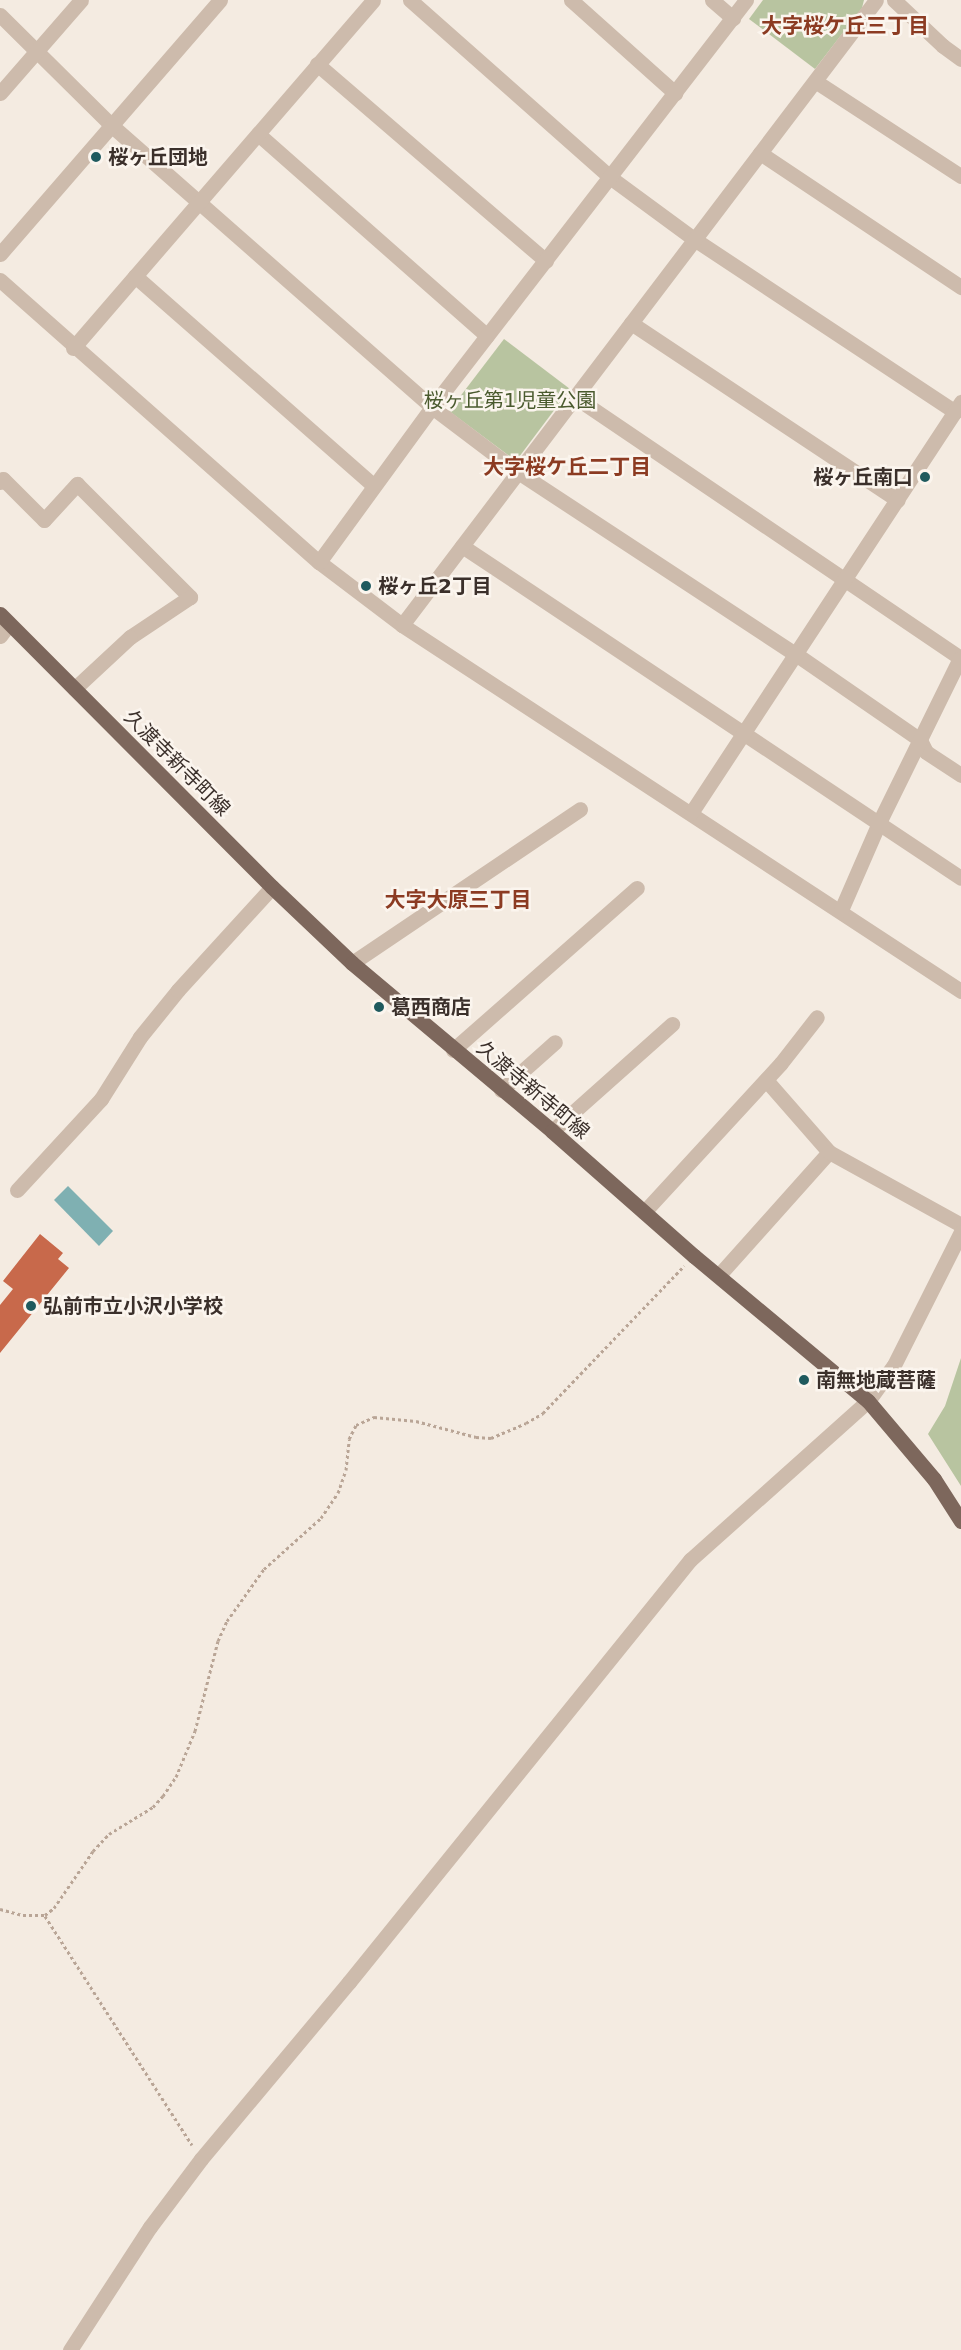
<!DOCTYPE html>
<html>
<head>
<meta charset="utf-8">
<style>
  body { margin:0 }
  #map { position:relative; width:961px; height:2350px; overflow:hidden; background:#f4ebe1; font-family:"DejaVu Sans","Noto Sans JP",sans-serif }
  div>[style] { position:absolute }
  .green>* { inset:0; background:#b8c4a0 }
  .water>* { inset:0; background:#7fb0b2 }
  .building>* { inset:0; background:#c8694b }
  .path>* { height:3px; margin-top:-1.5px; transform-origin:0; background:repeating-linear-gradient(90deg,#b9a596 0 3px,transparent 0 6px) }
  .minor>* { height:15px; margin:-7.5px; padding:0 7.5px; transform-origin:7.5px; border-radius:7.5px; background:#cdbbac }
  .major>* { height:15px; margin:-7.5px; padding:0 7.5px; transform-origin:7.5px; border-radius:7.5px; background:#7d675c }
  .dots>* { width:16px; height:16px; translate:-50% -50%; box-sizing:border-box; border:3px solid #fbf5ee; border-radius:50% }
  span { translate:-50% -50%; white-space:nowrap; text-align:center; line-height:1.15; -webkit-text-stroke:5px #fbf5ee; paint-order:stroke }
  .poi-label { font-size:20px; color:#3b302b; font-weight:700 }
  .left { translate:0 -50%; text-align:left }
  .right { translate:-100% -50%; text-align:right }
  .park-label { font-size:20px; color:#4a5a2e }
  .street-label { font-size:20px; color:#3b302b }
  .neighbourhood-label { font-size:21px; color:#8c3b22; font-weight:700 }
</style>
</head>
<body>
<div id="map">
  <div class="green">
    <i style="clip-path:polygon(763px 0,864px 0,862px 8px,815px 69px,749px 19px)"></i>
    <i style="clip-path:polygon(504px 339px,570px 389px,516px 461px,449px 411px)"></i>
    <i style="clip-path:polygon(961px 1358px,961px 1486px,928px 1434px,945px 1406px)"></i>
  </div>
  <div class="water">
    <i style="clip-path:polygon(68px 1186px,113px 1231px,99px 1246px,54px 1200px)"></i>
  </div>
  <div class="building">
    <i style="clip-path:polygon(40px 1234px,63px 1253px,58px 1259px,69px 1268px,0 1353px,0 1305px,13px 1289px,3px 1281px)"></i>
  </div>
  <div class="path">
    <i style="left:0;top:1909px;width:24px;rotate:15deg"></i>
    <i style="left:23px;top:1915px;width:22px"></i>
    <i style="left:45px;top:1915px;width:11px;rotate:-38deg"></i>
    <i style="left:54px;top:1908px;width:69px;rotate:-55.6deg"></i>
    <i style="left:93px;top:1851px;width:23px;rotate:-47deg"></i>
    <i style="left:109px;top:1834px;width:52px;rotate:-31.5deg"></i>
    <i style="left:153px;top:1807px;width:15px;rotate:-48deg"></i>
    <i style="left:163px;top:1796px;width:23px;rotate:-56deg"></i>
    <i style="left:176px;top:1777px;width:50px;rotate:-67.6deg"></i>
    <i style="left:195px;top:1731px;width:93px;rotate:-75.7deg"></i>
    <i style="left:218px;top:1641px;width:22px;rotate:-66deg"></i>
    <i style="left:227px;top:1621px;width:64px;rotate:-54.6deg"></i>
    <i style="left:264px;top:1569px;width:76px;rotate:-41.8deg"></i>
    <i style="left:321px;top:1518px;width:30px;rotate:-56deg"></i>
    <i style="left:338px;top:1493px;width:24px;rotate:-71deg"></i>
    <i style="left:346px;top:1470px;width:31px;rotate:-84deg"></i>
    <i style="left:349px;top:1439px;width:16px;rotate:-63deg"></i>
    <i style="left:356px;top:1425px;width:20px;rotate:-24deg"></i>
    <i style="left:374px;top:1417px;width:42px;rotate:5.4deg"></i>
    <i style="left:416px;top:1421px;width:62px;rotate:14.9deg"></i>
    <i style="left:476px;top:1437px;width:15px;rotate:4deg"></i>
    <i style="left:491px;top:1438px;width:38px;rotate:-23deg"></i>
    <i style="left:526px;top:1423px;width:20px;rotate:-30deg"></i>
    <i style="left:543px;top:1413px;width:204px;rotate:-46.2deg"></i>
    <i style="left:45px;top:1916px;width:272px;rotate:57.3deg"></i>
  </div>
  <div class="minor">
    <i style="left:410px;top:0;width:268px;rotate:41.5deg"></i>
    <i style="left:611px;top:178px;width:103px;rotate:36.3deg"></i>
    <i style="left:694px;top:239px;width:313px;rotate:33.5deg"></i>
    <i style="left:571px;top:0;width:140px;rotate:41.8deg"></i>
    <i style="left:712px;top:0;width:28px;rotate:41deg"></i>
    <i style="left:894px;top:0;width:67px;rotate:43.2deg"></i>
    <i style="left:943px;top:46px;width:22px;rotate:36deg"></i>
    <i style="left:0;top:15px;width:156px;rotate:44.7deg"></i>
    <i style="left:111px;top:125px;width:427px;rotate:41.3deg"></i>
    <i style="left:432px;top:407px;width:108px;rotate:37.1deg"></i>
    <i style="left:518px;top:472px;width:334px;rotate:33.3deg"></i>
    <i style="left:797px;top:655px;width:150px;rotate:34.6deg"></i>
    <i style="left:920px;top:740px;width:13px;rotate:63deg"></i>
    <i style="left:926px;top:752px;width:42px;rotate:33.3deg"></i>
    <i style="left:317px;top:64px;width:302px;rotate:40.7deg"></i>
    <i style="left:815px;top:81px;width:174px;rotate:33.1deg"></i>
    <i style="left:0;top:93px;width:123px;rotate:-48.9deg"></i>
    <i style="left:258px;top:134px;width:305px;rotate:41.4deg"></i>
    <i style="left:760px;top:153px;width:242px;rotate:33.7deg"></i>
    <i style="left:0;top:254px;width:336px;rotate:-49.1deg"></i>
    <i style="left:135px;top:276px;width:318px;rotate:41.3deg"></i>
    <i style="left:0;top:280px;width:426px;rotate:41.5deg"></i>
    <i style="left:319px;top:562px;width:104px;rotate:37.2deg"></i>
    <i style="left:402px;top:625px;width:668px;rotate:33.21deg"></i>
    <i style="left:631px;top:323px;width:320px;rotate:33.6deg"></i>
    <i style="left:73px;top:348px;width:459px;rotate:-49.2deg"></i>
    <i style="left:575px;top:397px;width:465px;rotate:34.1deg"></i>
    <i style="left:960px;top:658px;width:186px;rotate:116.2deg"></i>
    <i style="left:878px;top:825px;width:93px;rotate:113.5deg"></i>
    <i style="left:0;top:482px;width:4px;rotate:-45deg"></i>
    <i style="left:3px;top:479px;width:58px;rotate:45deg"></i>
    <i style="left:44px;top:520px;width:49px;rotate:-47.5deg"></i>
    <i style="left:77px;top:484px;width:160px;rotate:45deg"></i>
    <i style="left:190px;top:597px;width:72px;rotate:146.3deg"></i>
    <i style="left:130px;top:637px;width:76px;rotate:137.1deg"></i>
    <i style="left:462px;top:546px;width:599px;rotate:33.64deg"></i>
    <i style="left:319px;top:562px;width:192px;rotate:-53.9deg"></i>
    <i style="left:432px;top:407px;width:514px;rotate:-52.35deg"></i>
    <i style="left:402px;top:625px;width:784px;rotate:-52.82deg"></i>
    <i style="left:0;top:636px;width:15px;rotate:-53deg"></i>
    <i style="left:691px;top:813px;width:492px;rotate:-56.7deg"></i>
    <i style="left:352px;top:963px;width:275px;rotate:-34deg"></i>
    <i style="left:453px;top:1050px;width:245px;rotate:-41.4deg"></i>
    <i style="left:766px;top:1080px;width:96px;rotate:48.8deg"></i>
    <i style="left:501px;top:1090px;width:72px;rotate:-41.6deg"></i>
    <i style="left:552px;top:1131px;width:161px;rotate:-41.7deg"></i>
    <i style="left:17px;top:1190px;width:124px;rotate:-47.3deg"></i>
    <i style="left:101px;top:1099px;width:73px;rotate:-57.8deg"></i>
    <i style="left:140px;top:1037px;width:60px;rotate:-51deg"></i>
    <i style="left:178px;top:990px;width:139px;rotate:-47.6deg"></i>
    <i style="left:644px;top:1212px;width:202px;rotate:-47.4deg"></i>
    <i style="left:781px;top:1063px;width:58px;rotate:-52deg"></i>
    <i style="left:719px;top:1275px;width:165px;rotate:-48.2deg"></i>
    <i style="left:829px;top:1152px;width:151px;rotate:28.9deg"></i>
    <i style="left:70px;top:2350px;width:147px;rotate:-57deg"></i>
    <i style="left:150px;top:2227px;width:85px;rotate:-53.1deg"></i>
    <i style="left:201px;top:2159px;width:231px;rotate:-50.1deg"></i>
    <i style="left:349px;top:1982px;width:543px;rotate:-51.06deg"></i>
    <i style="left:690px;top:1560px;width:239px;rotate:-41.8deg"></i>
    <i style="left:868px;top:1401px;width:44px;rotate:-54.2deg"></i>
    <i style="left:894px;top:1365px;width:149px;rotate:-63.3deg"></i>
  </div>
  <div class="major">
    <i style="left:0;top:614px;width:385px;rotate:45.1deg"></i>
    <i style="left:272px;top:887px;width:110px;rotate:43.5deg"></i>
    <i style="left:352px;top:963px;width:261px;rotate:40deg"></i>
    <i style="left:552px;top:1131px;width:189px;rotate:41.4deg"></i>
    <i style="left:694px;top:1256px;width:226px;rotate:39.8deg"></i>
    <i style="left:868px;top:1401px;width:102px;rotate:49.8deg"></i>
    <i style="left:934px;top:1479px;width:50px;rotate:57.3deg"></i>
  </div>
  <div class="dots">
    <i style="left:96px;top:157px;background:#1f5a5e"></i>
    <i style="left:925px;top:477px;background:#1f5a5e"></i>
    <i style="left:366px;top:586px;background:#1f5a5e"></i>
    <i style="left:379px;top:1007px;background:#1f5a5e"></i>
    <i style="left:31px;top:1306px;background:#1f5a5e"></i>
    <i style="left:804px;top:1380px;background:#1f5a5e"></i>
  </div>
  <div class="poi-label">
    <span class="left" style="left:108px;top:157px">桜ヶ丘団地</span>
    <span class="right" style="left:913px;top:477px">桜ヶ丘南口</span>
    <span class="left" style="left:378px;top:586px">桜ヶ丘2丁目</span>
    <span class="left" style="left:391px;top:1007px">葛西商店</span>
    <span class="left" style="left:43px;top:1306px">弘前市立小沢小学校</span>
    <span class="left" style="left:816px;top:1380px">南無地蔵菩薩</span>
  </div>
  <div class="park-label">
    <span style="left:510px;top:400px">桜ヶ丘第1児童公園</span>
  </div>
  <div class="street-label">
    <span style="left:177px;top:763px;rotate:45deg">久渡寺新寺町線</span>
    <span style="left:533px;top:1090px;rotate:40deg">久渡寺新寺町線</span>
  </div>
  <div class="neighbourhood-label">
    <span style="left:845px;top:26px">大字桜ケ丘三丁目</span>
    <span style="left:567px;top:467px">大字桜ケ丘二丁目</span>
    <span style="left:458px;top:900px">大字大原三丁目</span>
  </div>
</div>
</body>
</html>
